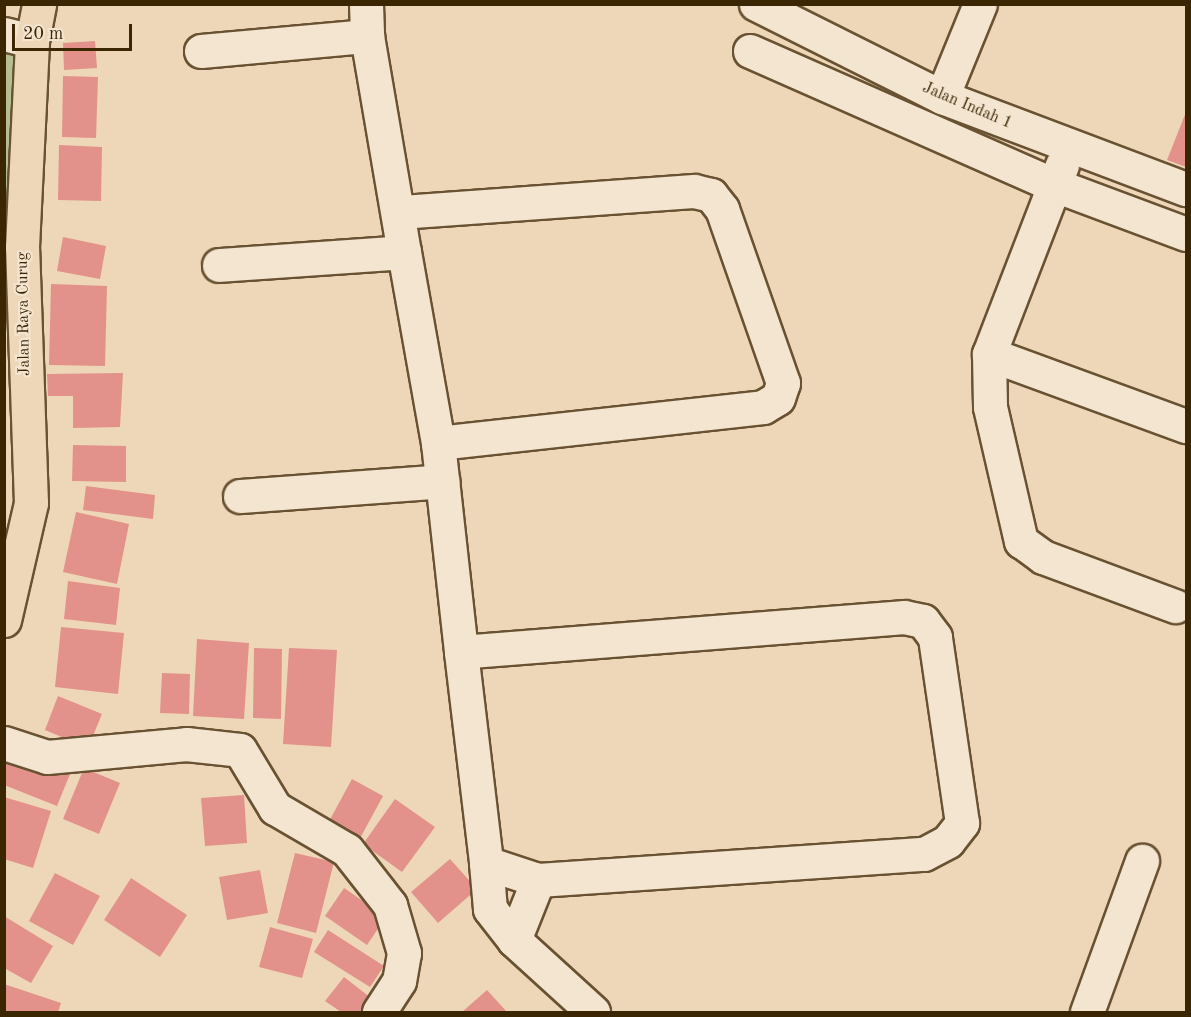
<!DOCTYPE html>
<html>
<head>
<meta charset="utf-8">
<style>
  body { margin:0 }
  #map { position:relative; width:1191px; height:1017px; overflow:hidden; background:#eed7b8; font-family:"Old Standard TT",serif }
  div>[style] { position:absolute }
  .green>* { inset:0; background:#b6bf91 }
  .building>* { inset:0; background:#e2928a }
  .roads { filter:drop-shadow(2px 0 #685231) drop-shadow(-2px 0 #685231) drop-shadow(0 2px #685231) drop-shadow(0 -2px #685231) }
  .minor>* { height:33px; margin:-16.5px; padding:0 16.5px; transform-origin:16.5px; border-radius:16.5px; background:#f4e5d1 }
  .major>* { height:33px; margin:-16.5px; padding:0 16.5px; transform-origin:16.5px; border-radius:16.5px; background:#eed7b8 }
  span { translate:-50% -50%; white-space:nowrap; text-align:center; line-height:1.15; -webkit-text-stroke:4.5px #f4e5d1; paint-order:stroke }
  .street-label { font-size:16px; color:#3b2604 }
  .frame { position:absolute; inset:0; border:6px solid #3b2604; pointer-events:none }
  .scale { position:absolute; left:12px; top:24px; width:120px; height:27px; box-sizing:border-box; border:3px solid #3b2604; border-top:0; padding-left:8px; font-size:18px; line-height:21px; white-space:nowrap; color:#3b2604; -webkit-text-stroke:4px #f4e5d1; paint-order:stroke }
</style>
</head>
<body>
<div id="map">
  <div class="green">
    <i style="clip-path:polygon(5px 39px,49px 52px,27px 204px,5px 226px)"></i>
  </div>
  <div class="building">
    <i style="clip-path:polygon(95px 41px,97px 68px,64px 70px,63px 43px)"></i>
    <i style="clip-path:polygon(63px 76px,98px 77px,96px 138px,62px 137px)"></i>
    <i style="clip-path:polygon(1186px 112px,1186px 167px,1167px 160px)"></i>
    <i style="clip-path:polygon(59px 145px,102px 147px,101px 201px,58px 200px)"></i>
    <i style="clip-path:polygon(63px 237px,106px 246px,100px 279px,57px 271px)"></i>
    <i style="clip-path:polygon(51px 284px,107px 286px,105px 366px,49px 365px)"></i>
    <i style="clip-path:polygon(123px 373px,120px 427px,73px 428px,73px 396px,48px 396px,47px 374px)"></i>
    <i style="clip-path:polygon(73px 445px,126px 446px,126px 482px,72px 481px)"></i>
    <i style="clip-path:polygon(86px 486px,155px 495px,153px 519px,83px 510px)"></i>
    <i style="clip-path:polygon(76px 512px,129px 524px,117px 584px,63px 572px)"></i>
    <i style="clip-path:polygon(68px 581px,120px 588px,116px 625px,64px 619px)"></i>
    <i style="clip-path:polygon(61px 627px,124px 633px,118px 694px,55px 687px)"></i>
    <i style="clip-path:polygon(197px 639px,249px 643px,244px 719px,193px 716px)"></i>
    <i style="clip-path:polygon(254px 648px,282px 649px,281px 719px,253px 718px)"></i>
    <i style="clip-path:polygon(289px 648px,337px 650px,331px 747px,283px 744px)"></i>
    <i style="clip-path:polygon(162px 673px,190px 674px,189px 714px,160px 713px)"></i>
    <i style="clip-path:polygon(58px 696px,102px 714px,88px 748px,45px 730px)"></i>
    <i style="clip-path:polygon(4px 748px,70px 774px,57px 806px,4px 785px)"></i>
    <i style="clip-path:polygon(84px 768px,120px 783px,99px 834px,63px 819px)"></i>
    <i style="clip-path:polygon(352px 779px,383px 796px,358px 842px,327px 825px)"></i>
    <i style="clip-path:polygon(244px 795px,247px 843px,205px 846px,201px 798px)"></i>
    <i style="clip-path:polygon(4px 797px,51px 811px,33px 868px,4px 859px)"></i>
    <i style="clip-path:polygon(395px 799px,435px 827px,402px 872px,363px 844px)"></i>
    <i style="clip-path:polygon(295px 853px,334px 862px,316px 933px,277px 923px)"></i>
    <i style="clip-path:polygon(450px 859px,477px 889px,438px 923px,411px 892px)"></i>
    <i style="clip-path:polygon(260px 870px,268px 913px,227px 920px,219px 877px)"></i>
    <i style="clip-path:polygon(55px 873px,100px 896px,73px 945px,29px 921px)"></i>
    <i style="clip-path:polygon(131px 878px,187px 915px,160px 957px,104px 920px)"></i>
    <i style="clip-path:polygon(344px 888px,386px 917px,367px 945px,325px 916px)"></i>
    <i style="clip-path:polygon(4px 916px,53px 946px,31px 983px,4px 968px)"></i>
    <i style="clip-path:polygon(270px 927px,313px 939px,302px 978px,259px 967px)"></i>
    <i style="clip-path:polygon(328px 930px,384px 966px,370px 987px,314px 952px)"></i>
    <i style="clip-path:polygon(344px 977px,375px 1001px,366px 1012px,341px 1012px,325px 1001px)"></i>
    <i style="clip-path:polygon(4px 984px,61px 1003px,58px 1012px,4px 1012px)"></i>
    <i style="clip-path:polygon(487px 990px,507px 1012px,462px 1012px)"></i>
  </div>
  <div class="roads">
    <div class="minor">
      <i style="left:366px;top:4px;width:32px;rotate:88deg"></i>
      <i style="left:367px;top:36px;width:219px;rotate:80.3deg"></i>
      <i style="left:404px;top:252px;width:194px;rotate:79.9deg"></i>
      <i style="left:438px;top:443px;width:327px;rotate:-6.3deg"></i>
      <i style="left:763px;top:407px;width:17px;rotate:-31deg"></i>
      <i style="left:778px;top:398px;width:16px;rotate:-72deg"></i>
      <i style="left:783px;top:383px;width:184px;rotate:-109.3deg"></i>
      <i style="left:722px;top:209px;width:18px;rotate:-128deg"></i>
      <i style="left:711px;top:195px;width:17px;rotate:-167deg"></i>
      <i style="left:694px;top:191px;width:297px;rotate:175.9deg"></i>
      <i style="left:756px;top:4px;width:208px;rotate:26.6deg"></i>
      <i style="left:942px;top:97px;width:261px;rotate:20.7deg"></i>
      <i style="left:4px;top:34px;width:29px;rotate:14deg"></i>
      <i style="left:201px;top:51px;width:167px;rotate:-5.2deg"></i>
      <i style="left:750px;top:51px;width:330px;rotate:23.8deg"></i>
      <i style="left:1052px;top:184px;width:143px;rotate:20.5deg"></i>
      <i style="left:942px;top:97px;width:100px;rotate:-67.8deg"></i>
      <i style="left:1062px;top:165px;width:203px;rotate:111.1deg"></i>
      <i style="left:989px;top:354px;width:210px;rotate:20.1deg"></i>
      <i style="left:219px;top:265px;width:185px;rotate:-4deg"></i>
      <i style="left:989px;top:354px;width:53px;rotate:88.9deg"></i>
      <i style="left:990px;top:407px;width:138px;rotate:77deg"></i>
      <i style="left:1021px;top:541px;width:27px;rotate:36deg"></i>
      <i style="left:1043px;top:557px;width:141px;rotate:20.4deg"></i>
      <i style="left:438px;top:443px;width:210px;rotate:83.7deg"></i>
      <i style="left:461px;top:652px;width:212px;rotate:83.2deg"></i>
      <i style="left:486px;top:863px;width:55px;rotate:18.1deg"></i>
      <i style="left:538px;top:880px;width:387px;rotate:-3.9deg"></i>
      <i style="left:924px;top:854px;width:27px;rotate:-28deg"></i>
      <i style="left:948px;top:841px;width:23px;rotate:-52deg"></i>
      <i style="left:962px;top:823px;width:188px;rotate:-98.3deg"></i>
      <i style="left:935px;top:637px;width:20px;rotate:-127deg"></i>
      <i style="left:923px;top:621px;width:19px;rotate:-168deg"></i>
      <i style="left:904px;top:617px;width:444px;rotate:175.5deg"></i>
      <i style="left:240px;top:496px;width:203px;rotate:-4.2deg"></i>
      <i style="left:4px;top:743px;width:45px;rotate:18deg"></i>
      <i style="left:47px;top:757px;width:140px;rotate:-5.3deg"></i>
      <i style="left:186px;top:744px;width:54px;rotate:6.3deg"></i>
      <i style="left:240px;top:750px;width:68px;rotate:58.9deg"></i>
      <i style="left:275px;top:808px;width:83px;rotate:30.3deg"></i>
      <i style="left:347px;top:850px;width:70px;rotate:52deg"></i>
      <i style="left:390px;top:905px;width:50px;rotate:73.7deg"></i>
      <i style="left:404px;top:953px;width:28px;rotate:100deg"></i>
      <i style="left:399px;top:981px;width:37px;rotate:123deg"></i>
      <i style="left:486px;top:863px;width:46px;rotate:85deg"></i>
      <i style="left:490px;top:909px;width:39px;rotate:52deg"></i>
      <i style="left:514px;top:940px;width:107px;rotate:42.3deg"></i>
      <i style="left:514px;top:940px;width:65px;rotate:-68.2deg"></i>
      <i style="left:1087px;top:1012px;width:161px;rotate:-70deg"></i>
    </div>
    <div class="major">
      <i style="left:4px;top:620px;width:120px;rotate:-77deg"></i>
      <i style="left:31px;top:503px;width:256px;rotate:-92deg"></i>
      <i style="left:22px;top:247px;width:206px;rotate:-87.2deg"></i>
      <i style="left:32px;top:41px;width:38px;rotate:-79deg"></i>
    </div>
  </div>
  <div class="street-label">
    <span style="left:967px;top:106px;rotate:23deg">Jalan Indah 1</span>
    <span style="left:24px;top:314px;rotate:-91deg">Jalan Raya Curug</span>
  </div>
  <div class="frame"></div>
  <div class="scale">20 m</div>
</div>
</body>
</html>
